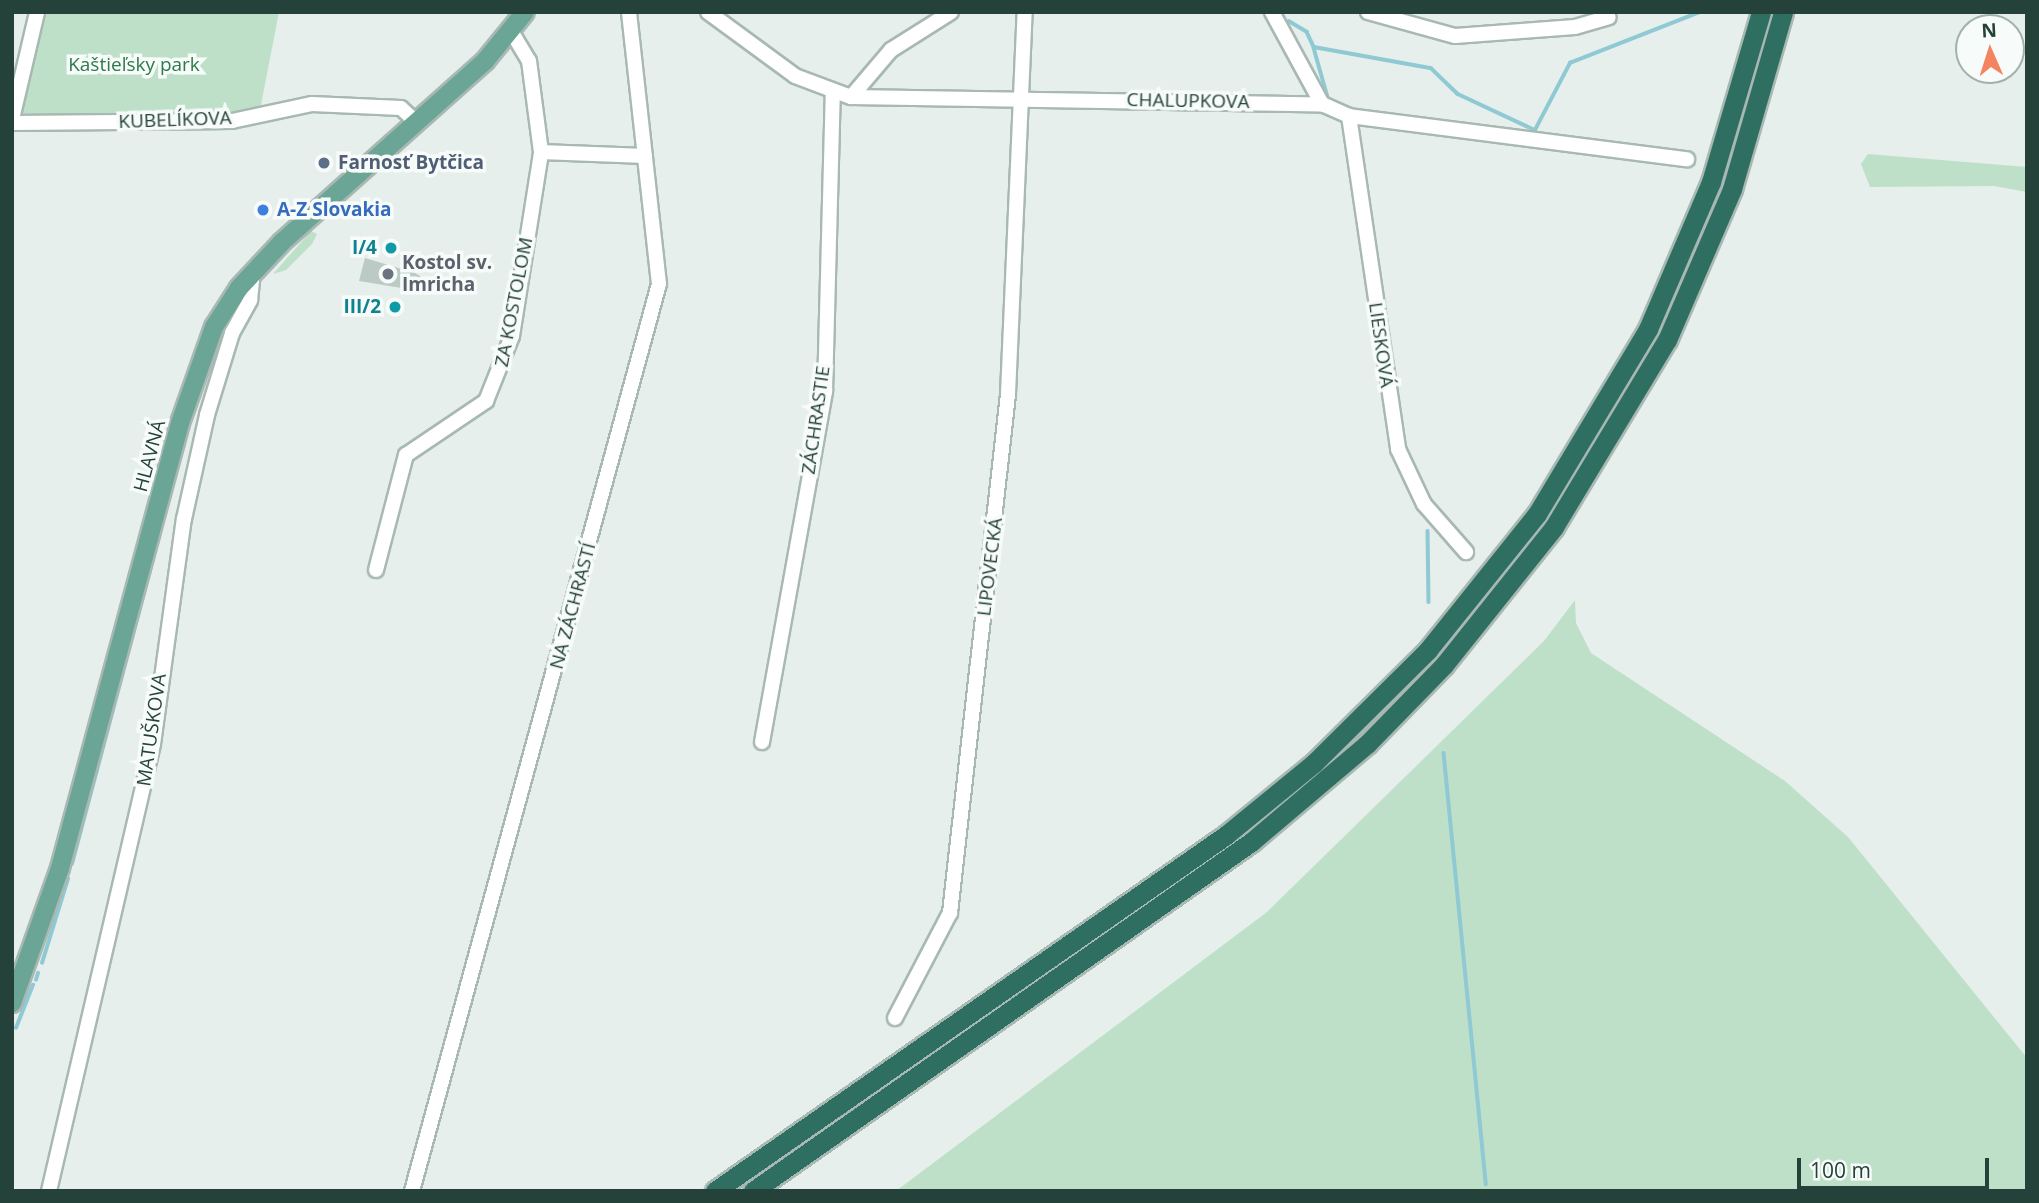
<!DOCTYPE html>
<html>
<head>
<meta charset="utf-8">
<style>
  body { margin:0 }
  #map { position:relative; width:2039px; height:1203px; overflow:hidden; background:#e6efeb; font-family:"Open Sans",sans-serif }
  div>[style] { position:absolute }
  .green>* { inset:0; background:#bfe0c8 }
  .stream>* { height:3.5px; margin:-1.75px; padding:0 1.75px; transform-origin:1.75px; border-radius:1.75px; background:#8ec9d4 }
  .building>* { inset:0; background:#bbcac4 }
  .roads { filter:drop-shadow(2px 0 #a8b8b2) drop-shadow(-2px 0 #a8b8b2) drop-shadow(0 2px #a8b8b2) drop-shadow(0 -2px #a8b8b2) }
  .minor>* { height:14px; margin:-7px; padding:0 7px; transform-origin:7px; border-radius:7px; background:#fff }
  .major>* { height:18px; margin:-9px; padding:0 9px; transform-origin:9px; border-radius:9px; background:#6aa596 }
  .highway>* { height:19px; margin:-9.5px; padding:0 9.5px; transform-origin:9.5px; border-radius:9.5px; background:#2f6f62 }
  .dots>* { width:19px; height:19px; translate:-50% -50%; box-sizing:border-box; border:4px solid #f7fbf9; border-radius:50% }
  span { translate:-50% -50%; white-space:nowrap; text-align:center; line-height:1.15; -webkit-text-stroke:7px #f7fbf9; paint-order:stroke }
  .park-label { font-size:19px; color:#2d7a4b }
  .street-label { font-size:19px; color:#24423a }
  .service-label { font-size:19px; color:#4e5e75; font-weight:700 }
  .left { translate:0 -50%; text-align:left }
  .shop-label { font-size:19px; color:#366cbe; font-weight:700 }
  .culture-label { font-size:19px; color:#0d838f; font-weight:700 }
  .right { translate:-100% -50%; text-align:right }
  .worship-label { font-size:19px; color:#5b616d; font-weight:700 }
  .frame { position:absolute; inset:0; border:14px solid #24423a; pointer-events:none }
  .north { position:absolute; left:1955px; top:14px; width:70px; height:70px; box-sizing:border-box; background:#f7fbf9; border:2px solid #a3b1ad; border-radius:50%; rotate:357deg; font-size:19px; font-weight:700; line-height:28px; text-align:center; color:#24423a }
  .north::after { content:''; display:block; margin:auto; width:24px; height:32px; background:#f4845f; clip-path:polygon(50% 0,100% 100%,50% 72%,0 100%) }
  .scale { position:absolute; left:1797px; top:1158px; width:192px; height:32px; box-sizing:border-box; border:4px solid #24423a; border-top:0; padding-left:9px; font-size:21px; line-height:24px; white-space:nowrap; color:#24423a; -webkit-text-stroke:5px #f7fbf9; paint-order:stroke }
</style>
</head>
<body>
<div id="map">
  <div class="green">
    <i style="clip-path:polygon(43px 12px,279px 12px,261px 105px,239px 115px,27px 119px,20px 110px)"></i>
    <i style="clip-path:polygon(1868px 154px,2027px 167px,2027px 192px,1994px 186px,1870px 187px,1861px 164px)"></i>
    <i style="clip-path:polygon(311px 231px,317px 234px,312px 244px,286px 270px,273px 274px)"></i>
    <i style="clip-path:polygon(1575px 600px,1576px 623px,1591px 653px,1785px 781px,1848px 837px,2027px 1058px,2027px 1191px,896px 1191px,1267px 912px,1544px 641px)"></i>
  </div>
  <div class="stream">
    <i style="left:1289px;top:21px;width:21px;rotate:31deg"></i>
    <i style="left:1307px;top:32px;width:17px;rotate:65deg"></i>
    <i style="left:1314px;top:47px;width:119px;rotate:10.2deg"></i>
    <i style="left:1431px;top:68px;width:37px;rotate:44deg"></i>
    <i style="left:1458px;top:94px;width:85px;rotate:25.1deg"></i>
    <i style="left:1535px;top:130px;width:76px;rotate:-62.4deg"></i>
    <i style="left:1570px;top:63px;width:140px;rotate:-21.4deg"></i>
    <i style="left:1314px;top:48px;width:55px;rotate:74.2deg"></i>
    <i style="left:217px;top:344px;width:31px;rotate:-63deg"></i>
    <i style="left:186px;top:433px;width:17px;rotate:-73deg"></i>
    <i style="left:1428px;top:531px;width:71px;rotate:89.2deg"></i>
    <i style="left:1444px;top:753px;width:433px;rotate:84.4deg"></i>
    <i style="left:72px;top:864px;width:347px;rotate:-75.1deg"></i>
    <i style="left:42px;top:963px;width:88px;rotate:-72.8deg"></i>
    <i style="left:36px;top:980px;width:7px;rotate:-74deg"></i>
    <i style="left:16px;top:1028px;width:46px;rotate:-68.4deg"></i>
  </div>
  <div class="building">
    <i style="clip-path:polygon(365px 258px,415px 273px,423px 278px,420px 291px,359px 281px)"></i>
  </div>
  <div class="roads">
    <div class="minor">
      <i style="left:708px;top:12px;width:108px;rotate:36.3deg"></i>
      <i style="left:795px;top:76px;width:60px;rotate:20.6deg"></i>
      <i style="left:851px;top:97px;width:471px;rotate:0.9deg"></i>
      <i style="left:1322px;top:104px;width:30px;rotate:24deg"></i>
      <i style="left:1349px;top:116px;width:341px;rotate:7.3deg"></i>
      <i style="left:1272px;top:12px;width:105px;rotate:61.5deg"></i>
      <i style="left:1368px;top:12px;width:90px;rotate:15.4deg"></i>
      <i style="left:1455px;top:36px;width:120px;rotate:-4.3deg"></i>
      <i style="left:1575px;top:27px;width:35px;rotate:-16deg"></i>
      <i style="left:851px;top:97px;width:62px;rotate:-49.6deg"></i>
      <i style="left:891px;top:50px;width:71px;rotate:-32.3deg"></i>
      <i style="left:1349px;top:116px;width:337px;rotate:81.6deg"></i>
      <i style="left:1398px;top:449px;width:61px;rotate:64.7deg"></i>
      <i style="left:1424px;top:504px;width:64px;rotate:48.8deg"></i>
      <i style="left:12px;top:119px;width:110px;rotate:-76.8deg"></i>
      <i style="left:12px;top:123px;width:220px;rotate:-0.5deg"></i>
      <i style="left:232px;top:121px;width:82px;rotate:-12deg"></i>
      <i style="left:312px;top:104px;width:89px;rotate:2.6deg"></i>
      <i style="left:401px;top:108px;width:19px;rotate:43deg"></i>
      <i style="left:541px;top:152px;width:104px;rotate:2.2deg"></i>
      <i style="left:376px;top:570px;width:119px;rotate:-75.4deg"></i>
      <i style="left:406px;top:455px;width:97px;rotate:-34deg"></i>
      <i style="left:486px;top:401px;width:70px;rotate:-68.2deg"></i>
      <i style="left:512px;top:336px;width:186px;rotate:-81deg"></i>
      <i style="left:541px;top:152px;width:92px;rotate:-97.5deg"></i>
      <i style="left:529px;top:61px;width:35px;rotate:-121deg"></i>
      <i style="left:762px;top:742px;width:357px;rotate:-79.8deg"></i>
      <i style="left:825px;top:391px;width:298px;rotate:-88.5deg"></i>
      <i style="left:895px;top:1018px;width:119px;rotate:-62.4deg"></i>
      <i style="left:950px;top:913px;width:522px;rotate:-83.62deg"></i>
      <i style="left:1008px;top:394px;width:382px;rotate:-87.5deg"></i>
      <i style="left:49px;top:1191px;width:459px;rotate:-76.9deg"></i>
      <i style="left:153px;top:744px;width:227px;rotate:-82.2deg"></i>
      <i style="left:184px;top:519px;width:107px;rotate:-77.5deg"></i>
      <i style="left:207px;top:415px;width:86px;rotate:-73deg"></i>
      <i style="left:232px;top:333px;width:38px;rotate:-61deg"></i>
      <i style="left:250px;top:300px;width:29px;rotate:-84deg"></i>
      <i style="left:412px;top:1191px;width:940px;rotate:-74.77deg"></i>
      <i style="left:659px;top:284px;width:274px;rotate:-96.3deg"></i>
    </div>
    <div class="major">
      <i style="left:12px;top:1003px;width:143px;rotate:-70.4deg"></i>
      <i style="left:60px;top:868px;width:461px;rotate:-74.9deg"></i>
      <i style="left:180px;top:423px;width:102px;rotate:-70.5deg"></i>
      <i style="left:214px;top:327px;width:46px;rotate:-57.3deg"></i>
      <i style="left:239px;top:288px;width:63px;rotate:-46.9deg"></i>
      <i style="left:282px;top:242px;width:272px;rotate:-41.7deg"></i>
      <i style="left:485px;top:61px;width:63px;rotate:-50.8deg"></i>
    </div>
    <div class="highway">
      <i style="left:715px;top:1191px;width:623px;rotate:-34.86deg"></i>
      <i style="left:1226px;top:835px;width:114px;rotate:-39.3deg"></i>
      <i style="left:1314px;top:763px;width:161px;rotate:-44.7deg"></i>
      <i style="left:1428px;top:650px;width:174px;rotate:-51.3deg"></i>
      <i style="left:1537px;top:514px;width:216px;rotate:-59deg"></i>
      <i style="left:1648px;top:329px;width:160px;rotate:-66.8deg"></i>
      <i style="left:1711px;top:182px;width:177px;rotate:-73.6deg"></i>
      <i style="left:753px;top:1191px;width:608px;rotate:-35.02deg"></i>
      <i style="left:1251px;top:842px;width:152px;rotate:-40.2deg"></i>
      <i style="left:1367px;top:744px;width:110px;rotate:-45.7deg"></i>
      <i style="left:1444px;top:665px;width:176px;rotate:-51.4deg"></i>
      <i style="left:1554px;top:527px;width:218px;rotate:-58.9deg"></i>
      <i style="left:1667px;top:340px;width:164px;rotate:-66.7deg"></i>
      <i style="left:1732px;top:189px;width:184px;rotate:-73.9deg"></i>
    </div>
  </div>
  <div class="dots">
    <i style="left:324px;top:163px;background:#5c6f8a"></i>
    <i style="left:263px;top:210px;background:#3f7fe0"></i>
    <i style="left:391px;top:248px;background:#0f9aa8"></i>
    <i style="left:388px;top:274px;background:#6b7280"></i>
    <i style="left:395px;top:307px;background:#0f9aa8"></i>
  </div>
  <div class="park-label">
    <span style="left:134px;top:65px">Kaštieľsky park</span>
  </div>
  <div class="street-label">
    <span style="left:1188px;top:101px;rotate:1deg">CHALUPKOVA</span>
    <span style="left:175px;top:120px;rotate:-2deg">KUBELÍKOVA</span>
    <span style="left:514px;top:302px;rotate:-79deg">ZA KOSTOLOM</span>
    <span style="left:1381px;top:345px;rotate:82deg">LIESKOVÁ</span>
    <span style="left:816px;top:420px;rotate:-82deg">ZÁCHRASTIE</span>
    <span style="left:150px;top:456px;rotate:-75deg">HLAVNÁ</span>
    <span style="left:990px;top:567px;rotate:-83deg">LIPOVECKÁ</span>
    <span style="left:573px;top:606px;rotate:-75deg">NA ZÁCHRASTÍ</span>
    <span style="left:152px;top:730px;rotate:-82deg">MATUŠKOVA</span>
  </div>
  <div class="service-label">
    <span class="left" style="left:338px;top:163px">Farnosť Bytčica</span>
  </div>
  <div class="shop-label">
    <span class="left" style="left:277px;top:210px">A-Z Slovakia</span>
  </div>
  <div class="culture-label">
    <span class="right" style="left:377px;top:248px">I/4</span>
    <span class="right" style="left:381px;top:307px">III/2</span>
  </div>
  <div class="worship-label">
    <span class="left" style="left:402px;top:274px">Kostol sv.<br>Imricha</span>
  </div>
  <div class="frame"></div>
  <div class="north">N</div>
  <div class="scale">100 m</div>
</div>
</body>
</html>
